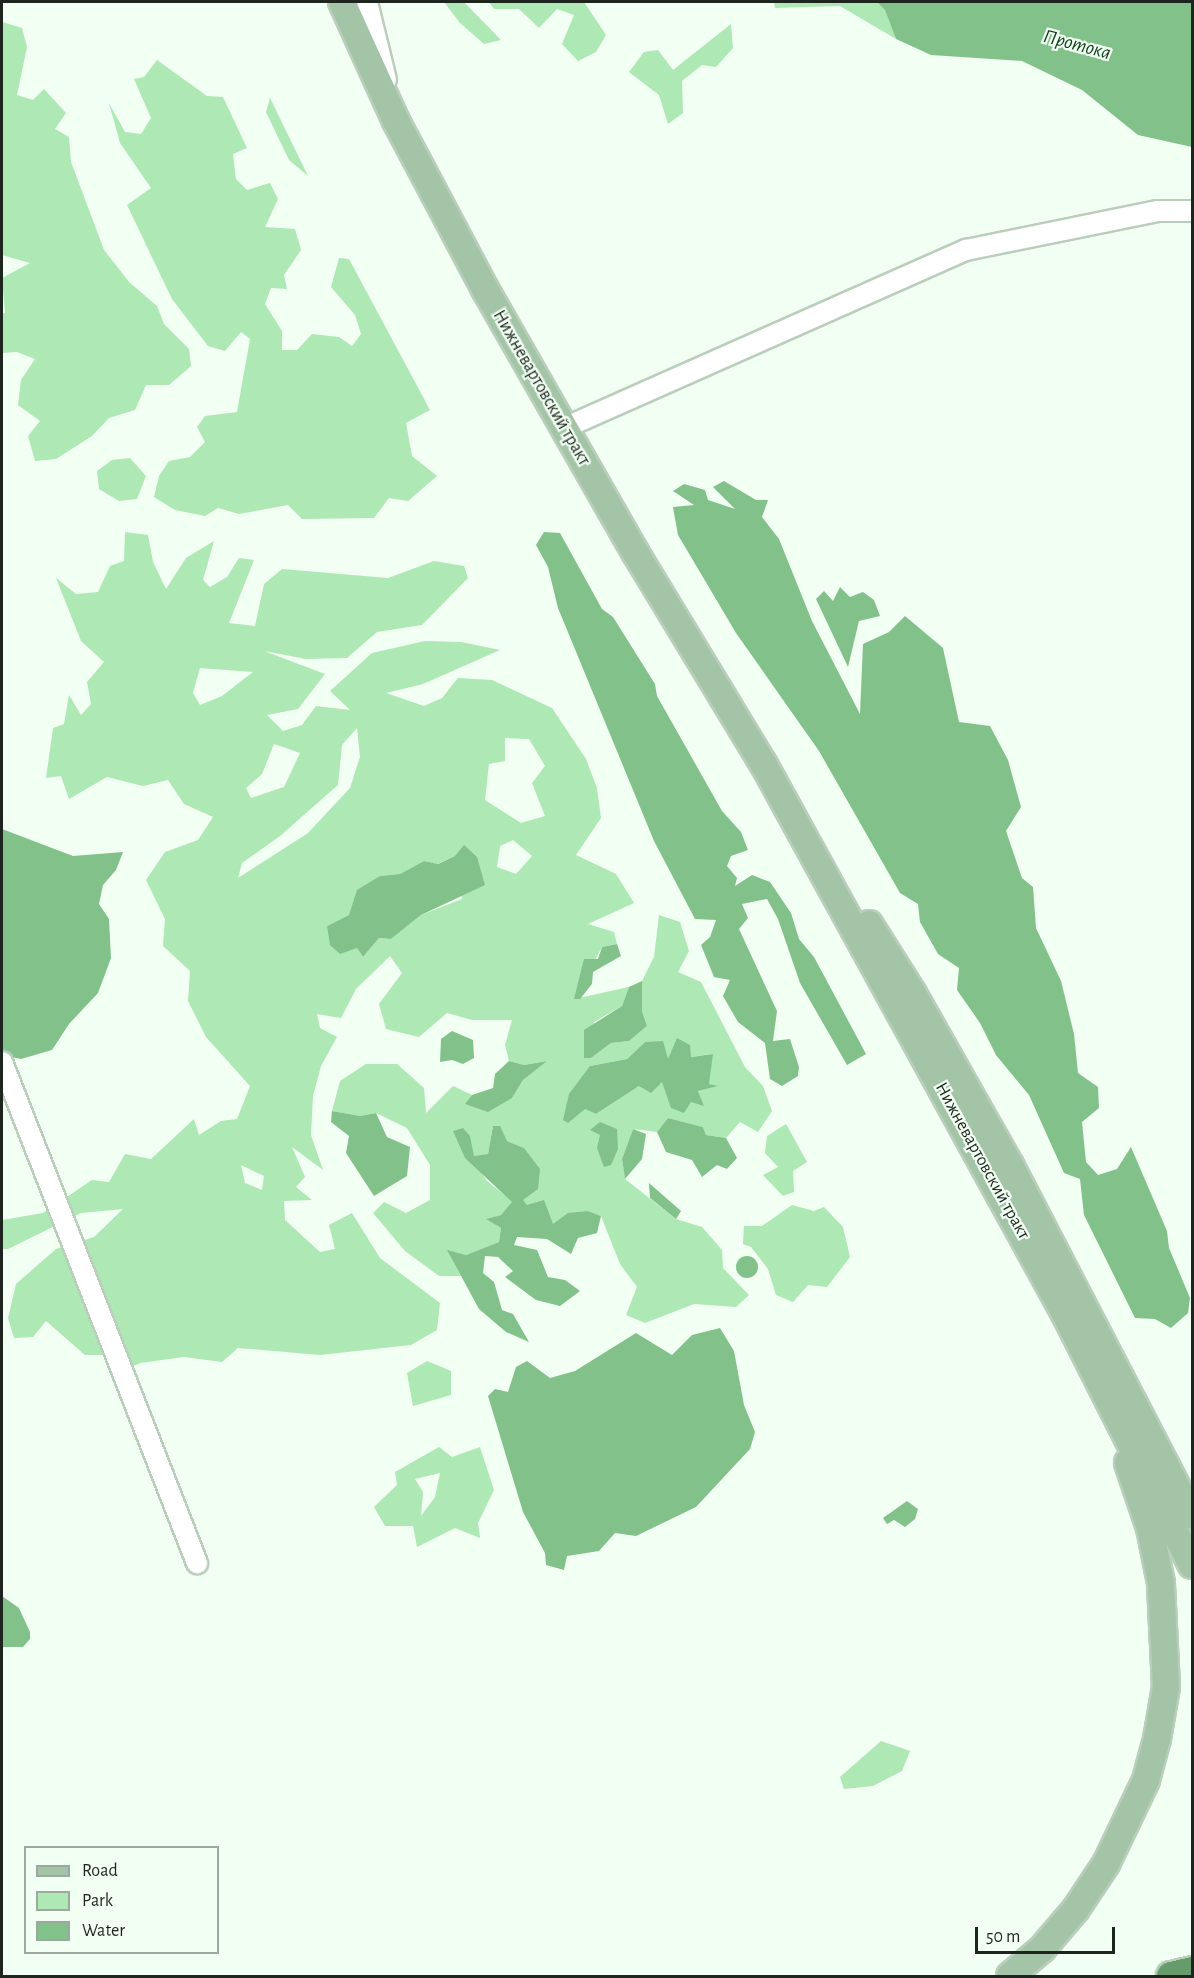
<!DOCTYPE html>
<html>
<head>
<meta charset="utf-8">
<style>
  body { margin:0 }
  #map { position:relative; width:1194px; height:1978px; overflow:hidden; background:#f2fff3; font-family:"Alegreya Sans",sans-serif }
  div>[style] { position:absolute }
  .green>* { inset:0; background:#aee8b4 }
  .water>* { inset:0; background:#82c28a }
  .round { border-radius:50% }
  .roads { filter:drop-shadow(2px 0 #b9cebb) drop-shadow(-2px 0 #b9cebb) drop-shadow(0 2px #b9cebb) drop-shadow(0 -2px #b9cebb) }
  .minor>* { height:20px; margin:-10px; padding:0 10px; transform-origin:10px; border-radius:10px; background:#fff }
  .major>* { height:26px; margin:-13px; padding:0 13px; transform-origin:13px; border-radius:13px; background:#a3c4a7 }
  .highway>* { height:28px; margin:-14px; padding:0 14px; transform-origin:14px; border-radius:14px; background:#669c6c }
  span { translate:-50% -50%; white-space:nowrap; text-align:center; line-height:1.15; -webkit-text-stroke:4.5px #f2fff3; paint-order:stroke }
  .street-label { font-size:18px; color:#1d251e }
  .water-label { font-size:20px; color:#0d3d18; font-style:italic }
  .frame { position:absolute; inset:0; border:3px solid #1d251e; pointer-events:none }
  .legend { position:absolute; left:24px; top:1846px; width:195px; height:108px; box-sizing:border-box; background:#f2fff3; border:2px solid #9da89e; margin:0; padding:8px 10px; list-style:none; font-size:18px; color:#1d251e }
  .legend li { display:flex; align-items:center; gap:12px; height:30px }
  .legend b { width:30px; border:2px solid #9da89e }
  .scale { position:absolute; left:975px; top:1927px; width:140px; height:27px; box-sizing:border-box; border:3px solid #1d251e; border-top:0; padding-left:8px; font-size:18px; line-height:21px; white-space:nowrap; color:#1d251e; -webkit-text-stroke:4px #f2fff3; paint-order:stroke }
</style>
</head>
<body>
<div id="map">
  <div class="green">
    <i style="clip-path:polygon(444px 2px,464px 2px,501px 40px,484px 44px,460px 23px)"></i>
    <i style="clip-path:polygon(489px 2px,584px 2px,606px 35px,596px 52px,578px 61px,562px 44px,574px 15px,557px 9px,539px 28px,519px 9px,494px 9px)"></i>
    <i style="clip-path:polygon(774px 2px,877px 2px,885px 9px,896px 39px,840px 6px,775px 8px)"></i>
    <i style="clip-path:polygon(2px 22px,22px 28px,27px 47px,17px 95px,33px 100px,44px 89px,66px 113px,55px 129px,69px 137px,71px 162px,104px 250px,129px 282px,157px 306px,164px 324px,189px 349px,191px 366px,169px 385px,146px 385px,135px 410px,109px 418px,92px 436px,56px 459px,35px 461px,28px 436px,40px 421px,18px 405px,21px 380px,35px 359px,17px 352px,2px 353px,2px 313px,5px 313px,2px 278px,30px 263px,2px 255px)"></i>
    <i style="clip-path:polygon(731px 24px,733px 48px,716px 67px,702px 65px,682px 81px,683px 113px,668px 124px,659px 95px,629px 72px,644px 52px,658px 50px,673px 70px)"></i>
    <i style="clip-path:polygon(157px 60px,207px 96px,223px 97px,247px 148px,233px 154px,236px 179px,247px 190px,270px 183px,278px 199px,265px 227px,295px 229px,301px 250px,284px 275px,287px 289px,271px 288px,265px 304px,282px 331px,282px 350px,297px 350px,312px 334px,339px 337px,352px 346px,361px 334px,355px 315px,331px 287px,339px 258px,349px 259px,430px 410px,406px 423px,412px 456px,437px 476px,408px 501px,389px 498px,374px 518px,302px 519px,288px 505px,239px 514px,218px 508px,205px 516px,175px 510px,154px 497px,159px 476px,169px 461px,190px 457px,205px 442px,197px 427px,205px 416px,237px 412px,250px 339px,241px 332px,225px 351px,208px 346px,172px 299px,127px 205px,151px 188px,120px 143px,109px 103px,125px 132px,141px 134px,151px 118px,134px 79px,144px 77px)"></i>
    <i style="clip-path:polygon(270px 98px,308px 176px,289px 160px,266px 112px)"></i>
    <i style="clip-path:polygon(130px 458px,146px 476px,137px 499px,119px 501px,99px 489px,97px 471px,112px 460px)"></i>
    <i style="clip-path:polygon(evenodd,125px 532px,148px 535px,153px 562px,166px 589px,186px 558px,214px 541px,203px 580px,210px 587px,227px 577px,239px 558px,254px 560px,229px 623px,255px 626px,264px 584px,282px 569px,388px 578px,434px 561px,464px 566px,468px 578px,422px 625px,377px 632px,347px 658px,306px 659px,264px 651px,325px 674px,298px 709px,267px 715px,283px 731px,302px 725px,316px 706px,350px 710px,330px 691px,372px 653px,425px 641px,461px 642px,500px 650px,423px 684px,386px 693px,424px 706px,442px 698px,458px 678px,492px 680px,552px 708px,586px 759px,597px 788px,601px 818px,576px 855px,616px 874px,634px 903px,588px 924px,614px 932px,617px 944px,602px 947px,574px 999px,629px 987px,622px 1006px,594px 1022px,591px 1058px,611px 1043px,629px 1041px,647px 1026px,642px 1011px,642px 981px,654px 957px,659px 915px,680px 922px,689px 951px,678px 972px,701px 982px,745px 1067px,763px 1086px,772px 1111px,758px 1132px,740px 1122px,726px 1138px,706px 1135px,703px 1127px,668px 1118px,657px 1132px,633px 1129px,622px 1159px,625px 1179px,676px 1219px,702px 1227px,722px 1250px,723px 1268px,749px 1295px,736px 1307px,694px 1304px,645px 1323px,626px 1315px,637px 1287px,620px 1264px,601px 1216px,588px 1211px,553px 1224px,527px 1206px,522px 1200px,524px 1148px,507px 1141px,493px 1126px,488px 1154px,473px 1157px,454px 1131px,487px 1181px,513px 1202px,501px 1215px,487px 1219px,501px 1228px,499px 1242px,466px 1255px,448px 1251px,461px 1276px,439px 1276px,405px 1251px,373px 1213px,384px 1202px,406px 1213px,430px 1200px,430px 1165px,407px 1128px,376px 1113px,360px 1116px,332px 1111px,340px 1081px,366px 1064px,397px 1064px,424px 1088px,426px 1113px,453px 1086px,472px 1095px,466px 1105px,512px 1098px,523px 1080px,546px 1061px,524px 1065px,509px 1061px,505px 1045px,512px 1020px,472px 1020px,447px 1013px,419px 1037px,386px 1029px,379px 1004px,402px 973px,390px 956px,356px 989px,341px 1018px,317px 1014px,320px 1028px,337px 1037px,321px 1066px,313px 1096px,311px 1135px,323px 1170px,292px 1147px,305px 1177px,296px 1187px,312px 1200px,284px 1201px,285px 1220px,320px 1252px,335px 1249px,329px 1225px,352px 1213px,380px 1258px,440px 1303px,437px 1330px,411px 1345px,320px 1355px,238px 1348px,222px 1362px,184px 1357px,140px 1363px,118px 1373px,109px 1355px,85px 1355px,46px 1321px,33px 1337px,14px 1338px,8px 1318px,16px 1284px,56px 1249px,94px 1237px,123px 1209px,81px 1213px,8px 1249px,2px 1249px,2px 1220px,43px 1213px,92px 1180px,109px 1182px,125px 1154px,151px 1159px,194px 1119px,199px 1135px,221px 1121px,237px 1119px,250px 1086px,206px 1037px,188px 1001px,190px 971px,163px 946px,165px 919px,146px 880px,165px 852px,198px 840px,213px 817px,184px 804px,168px 780px,143px 786px,107px 777px,69px 799px,61px 776px,46px 778px,53px 728px,64px 724px,69px 695px,81px 715px,91px 704px,87px 682px,104px 662px,81px 641px,56px 578px,76px 594px,98px 592px,110px 566px,124px 561px,125px 532px,200px 668px,253px 672px,222px 696px,200px 705px,193px 693px,200px 668px,125px 532px,357px 728px,360px 757px,350px 788px,308px 833px,238px 878px,242px 863px,280px 836px,338px 785px,342px 745px,357px 728px,125px 532px,505px 738px,529px 739px,545px 766px,532px 783px,545px 816px,521px 823px,485px 800px,489px 764px,505px 761px,505px 738px,125px 532px,274px 744px,300px 753px,284px 787px,251px 798px,246px 788px,262px 774px,274px 744px,125px 532px,513px 840px,532px 856px,516px 874px,497px 867px,500px 846px,513px 840px,125px 532px,455px 856px,462px 899px,421px 915px,391px 939px,379px 938px,363px 957px,357px 948px,327px 926px,349px 915px,380px 876px,400px 874px,424px 861px,437px 864px,455px 856px,125px 532px,645px 1042px,668px 1060px,712px 1054px,708px 1084px,716px 1086px,698px 1091px,703px 1105px,662px 1082px,639px 1086px,596px 1114px,585px 1109px,590px 1066px,627px 1059px,645px 1042px,125px 532px,241px 1165px,264px 1176px,262px 1190px,245px 1183px,241px 1165px)"></i>
    <i style="clip-path:polygon(786px 1124px,807px 1162px,793px 1171px,794px 1192px,783px 1196px,763px 1175px,778px 1167px,765px 1153px,767px 1136px)"></i>
    <i style="clip-path:polygon(792px 1205px,814px 1211px,824px 1207px,843px 1227px,850px 1257px,827px 1287px,808px 1285px,793px 1302px,776px 1295px,768px 1269px,751px 1247px,743px 1244px,744px 1226px,762px 1226px)"></i>
    <i style="clip-path:polygon(427px 1361px,451px 1371px,451px 1395px,413px 1406px,407px 1373px)"></i>
    <i style="clip-path:polygon(evenodd,439px 1447px,452px 1457px,480px 1447px,494px 1490px,478px 1523px,480px 1538px,455px 1528px,417px 1547px,413px 1526px,385px 1526px,374px 1507px,397px 1485px,395px 1472px,439px 1447px,440px 1473px,435px 1497px,421px 1516px,423px 1492px,415px 1479px,440px 1473px)"></i>
    <i style="clip-path:polygon(881px 1741px,910px 1751px,902px 1771px,873px 1786px,844px 1789px,840px 1777px)"></i>
  </div>
  <div class="water">
    <i style="clip-path:polygon(877px 2px,1192px 2px,1192px 147px,1138px 135px,1082px 90px,1022px 61px,931px 55px,896px 39px,885px 10px)"></i>
    <i style="clip-path:polygon(724px 481px,756px 500px,768px 500px,762px 517px,779px 539px,812px 621px,860px 714px,863px 644px,889px 632px,905px 616px,943px 648px,959px 722px,990px 726px,1008px 760px,1021px 807px,1006px 831px,1022px 878px,1033px 887px,1036px 928px,1061px 981px,1074px 1034px,1078px 1073px,1098px 1087px,1099px 1108px,1082px 1122px,1086px 1162px,1098px 1175px,1117px 1169px,1131px 1147px,1167px 1231px,1169px 1248px,1190px 1298px,1188px 1313px,1171px 1328px,1155px 1319px,1135px 1318px,1084px 1215px,1080px 1179px,1064px 1173px,1029px 1095px,996px 1055px,980px 1023px,957px 990px,959px 968px,938px 954px,920px 922px,918px 904px,900px 893px,819px 751px,736px 633px,678px 535px,673px 507px,694px 505px,673px 491px,684px 484px,705px 490px,708px 500px,735px 509px,713px 487px)"></i>
    <i style="clip-path:polygon(544px 532px,560px 533px,602px 609px,613px 617px,655px 684px,657px 696px,722px 811px,741px 832px,748px 850px,731px 856px,727px 866px,737px 878px,735px 886px,752px 875px,770px 882px,791px 913px,799px 939px,814px 957px,866px 1054px,847px 1065px,800px 983px,778px 919px,767px 899px,742px 904px,748px 918px,739px 929px,777px 1011px,773px 1041px,790px 1039px,799px 1067px,798px 1076px,782px 1086px,770px 1079px,765px 1043px,738px 1022px,723px 996px,730px 980px,714px 977px,701px 945px,710px 937px,716px 920px,695px 919px,654px 841px,558px 608px,548px 567px,536px 545px)"></i>
    <i style="clip-path:polygon(840px 587px,850px 597px,863px 592px,874px 600px,880px 616px,859px 621px,848px 667px,816px 599px,824px 591px,833px 601px)"></i>
    <i style="clip-path:polygon(2px 829px,73px 856px,123px 852px,116px 870px,103px 885px,99px 904px,109px 919px,111px 958px,98px 993px,69px 1024px,52px 1050px,21px 1059px,2px 1055px)"></i>
    <i style="clip-path:polygon(464px 845px,477px 857px,485px 885px,421px 915px,391px 939px,379px 938px,363px 957px,357px 948px,340px 954px,330px 945px,327px 926px,349px 915px,357px 890px,380px 876px,400px 874px,424px 861px,438px 864px,455px 856px)"></i>
    <i style="clip-path:polygon(617px 944px,621px 956px,593px 972px,592px 984px,580px 999px,574px 999px,584px 959px,598px 959px,602px 947px)"></i>
    <i style="clip-path:polygon(642px 981px,642px 1011px,647px 1026px,629px 1041px,611px 1043px,591px 1058px,584px 1058px,584px 1030px,622px 1006px,629px 987px)"></i>
    <i style="clip-path:polygon(452px 1031px,473px 1040px,474px 1058px,463px 1064px,452px 1060px,440px 1062px,441px 1039px)"></i>
    <i style="clip-path:polygon(677px 1038px,690px 1045px,691px 1057px,713px 1054px,709px 1084px,718px 1086px,698px 1091px,704px 1106px,691px 1102px,684px 1113px,671px 1108px,662px 1082px,651px 1093px,639px 1086px,596px 1114px,585px 1109px,568px 1123px,563px 1120px,569px 1094px,590px 1066px,627px 1059px,645px 1042px,663px 1041px,668px 1059px)"></i>
    <i style="clip-path:polygon(509px 1061px,524px 1065px,547px 1061px,523px 1080px,512px 1098px,488px 1112px,465px 1104px,472px 1095px,493px 1088px,495px 1074px)"></i>
    <i style="clip-path:polygon(332px 1111px,360px 1116px,376px 1113px,387px 1137px,410px 1147px,407px 1176px,374px 1196px,346px 1153px,349px 1136px,331px 1122px)"></i>
    <i style="clip-path:polygon(668px 1118px,703px 1127px,706px 1135px,726px 1138px,737px 1158px,727px 1169px,717px 1165px,702px 1177px,692px 1160px,666px 1152px,657px 1132px)"></i>
    <i style="clip-path:polygon(600px 1122px,617px 1129px,618px 1149px,611px 1165px,604px 1167px,597px 1148px,600px 1135px,590px 1130px)"></i>
    <i style="clip-path:polygon(493px 1126px,500px 1126px,507px 1141px,524px 1148px,540px 1169px,538px 1189px,523px 1200px,527px 1205px,544px 1200px,553px 1224px,568px 1213px,588px 1211px,601px 1216px,597px 1233px,578px 1238px,571px 1254px,547px 1239px,517px 1237px,514px 1245px,537px 1250px,548px 1277px,565px 1280px,580px 1291px,560px 1306px,536px 1300px,505px 1277px,513px 1271px,498px 1257px,485px 1256px,483px 1273px,494px 1282px,502px 1310px,513px 1314px,529px 1342px,506px 1332px,479px 1309px,447px 1250px,466px 1255px,499px 1242px,501px 1228px,486px 1219px,501px 1215px,512px 1202px,465px 1158px,453px 1131px,463px 1128px,470px 1136px,474px 1156px,488px 1154px)"></i>
    <i style="clip-path:polygon(633px 1129px,646px 1134px,642px 1159px,625px 1179px,622px 1159px)"></i>
    <i style="clip-path:polygon(649px 1183px,681px 1211px,676px 1219px,650px 1198px)"></i>
    <i class="round" style="left:736px;top:1256px;width:22px;height:22px"></i>
    <i style="clip-path:polygon(720px 1328px,734px 1351px,744px 1405px,755px 1432px,750px 1449px,696px 1507px,636px 1536px,615px 1533px,599px 1551px,567px 1556px,564px 1570px,546px 1565px,545px 1553px,523px 1512px,488px 1396px,495px 1389px,508px 1392px,516px 1367px,527px 1361px,550px 1378px,575px 1371px,636px 1333px,672px 1355px,692px 1335px)"></i>
    <i style="clip-path:polygon(907px 1501px,918px 1509px,915px 1519px,905px 1527px,894px 1520px,887px 1524px,883px 1518px)"></i>
    <i style="clip-path:polygon(2px 1596px,19px 1608px,30px 1632px,30px 1639px,23px 1647px,2px 1647px)"></i>
  </div>
  <div class="roads">
    <div class="minor">
      <i style="left:367px;top:2px;width:80px;rotate:76.3deg"></i>
      <i style="left:564px;top:428px;width:440px;rotate:-23.9deg"></i>
      <i style="left:966px;top:250px;width:196px;rotate:-11.5deg"></i>
      <i style="left:1158px;top:211px;width:34px"></i>
      <i style="left:2px;top:1062px;width:538px;rotate:68.73deg"></i>
    </div>
    <div class="major">
      <i style="left:342px;top:2px;width:131px;rotate:65.6deg"></i>
      <i style="left:396px;top:121px;width:190px;rotate:62.1deg"></i>
      <i style="left:485px;top:289px;width:303px;rotate:60.3deg"></i>
      <i style="left:635px;top:552px;width:247px;rotate:58.8deg"></i>
      <i style="left:763px;top:763px;width:628px;rotate:61.27deg"></i>
      <i style="left:1065px;top:1314px;width:281px;rotate:63.2deg"></i>
      <i style="left:869px;top:924px;width:80px;rotate:57.7deg"></i>
      <i style="left:912px;top:992px;width:199px;rotate:60.5deg"></i>
      <i style="left:1010px;top:1165px;width:395px;rotate:62.6deg"></i>
      <i style="left:1010px;top:1976px;width:42px;rotate:-40.2deg"></i>
      <i style="left:1042px;top:1949px;width:52px;rotate:-49.6deg"></i>
      <i style="left:1076px;top:1909px;width:54px;rotate:-56.3deg"></i>
      <i style="left:1106px;top:1864px;width:93px;rotate:-64.5deg"></i>
      <i style="left:1146px;top:1780px;width:42px;rotate:-75deg"></i>
      <i style="left:1157px;top:1739px;width:53px;rotate:-80.2deg"></i>
      <i style="left:1166px;top:1687px;width:104px;rotate:-92.8deg"></i>
      <i style="left:1161px;top:1583px;width:56px;rotate:-101.3deg"></i>
      <i style="left:1150px;top:1528px;width:69px;rotate:-108.7deg"></i>
    </div>
    <div class="highway">
      <i style="left:1171px;top:1976px;width:22px;rotate:-13deg"></i>
    </div>
  </div>
  <div class="street-label">
    <span style="left:541px;top:388px;rotate:60deg">Нижневартовский тракт</span>
    <span style="left:982px;top:1161px;rotate:61deg">Нижневартовский тракт</span>
  </div>
  <div class="water-label">
    <span style="left:1077px;top:45px;rotate:15deg">Протока</span>
  </div>
  <div class="frame"></div>
  <ul class="legend">
  <li><b style="height:8px;background:#a3c4a7"></b>Road</li>
  <li><b style="height:16px;background:#aee8b4"></b>Park</li>
  <li><b style="height:16px;background:#82c28a"></b>Water</li>
  </ul>
  <div class="scale">50 m</div>
</div>
</body>
</html>
